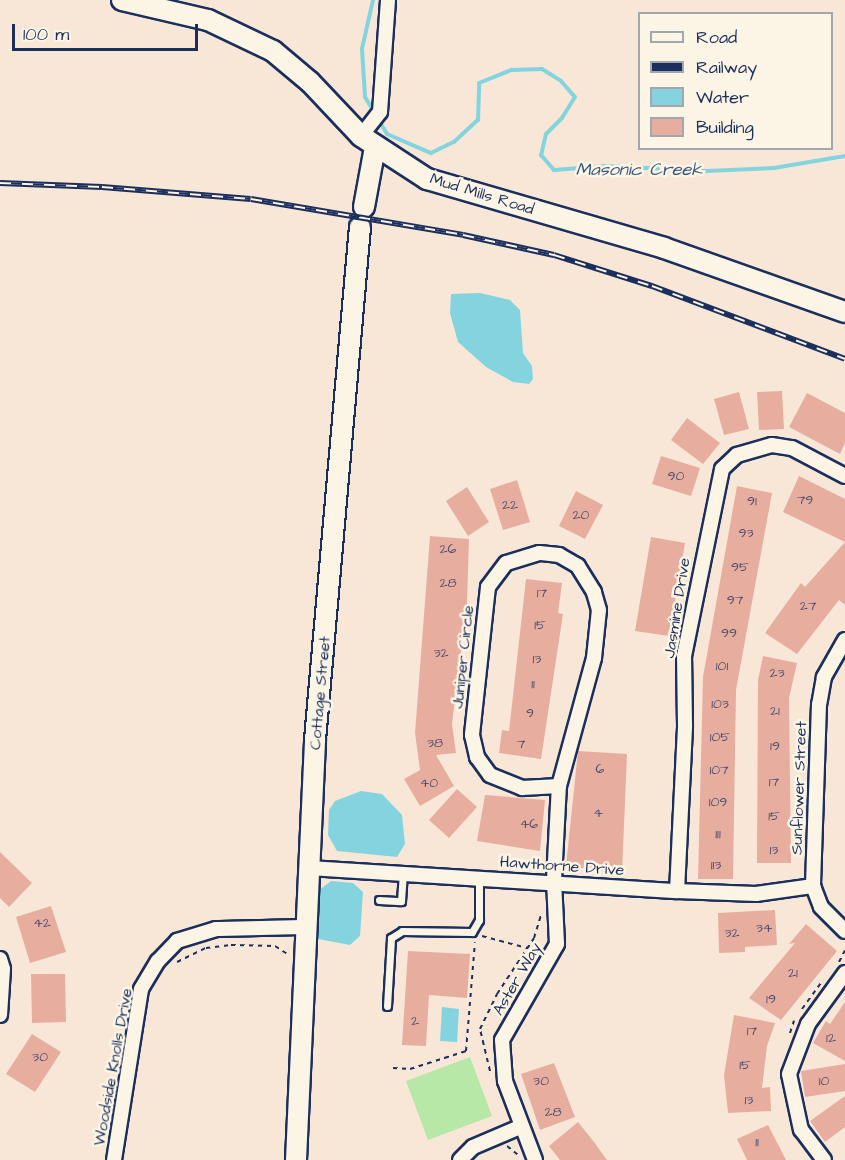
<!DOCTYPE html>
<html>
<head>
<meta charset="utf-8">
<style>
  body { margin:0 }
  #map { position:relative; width:845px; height:1160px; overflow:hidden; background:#f8e7d7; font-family:"Architects Daughter",sans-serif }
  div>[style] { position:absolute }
  .green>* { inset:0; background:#b7e8a8 }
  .water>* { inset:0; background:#84d4e0 }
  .stream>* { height:4px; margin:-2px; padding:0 2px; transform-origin:2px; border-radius:2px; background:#84d4e0 }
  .building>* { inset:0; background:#e7ae9f }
  .path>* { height:2px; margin-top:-1px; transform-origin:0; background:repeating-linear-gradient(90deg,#1b2f5e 0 4.5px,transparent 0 9px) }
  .roads { filter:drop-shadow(2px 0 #1b2f5e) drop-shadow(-2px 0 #1b2f5e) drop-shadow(0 2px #1b2f5e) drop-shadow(0 -2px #1b2f5e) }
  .lane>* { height:7px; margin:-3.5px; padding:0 3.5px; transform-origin:3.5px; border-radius:3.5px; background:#fcf5e5 }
  .street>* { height:14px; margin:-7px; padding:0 7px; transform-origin:7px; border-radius:7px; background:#fcf5e5 }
  .secondary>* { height:20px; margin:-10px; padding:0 10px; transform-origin:10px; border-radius:10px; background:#fcf5e5 }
  .rail>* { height:6px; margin-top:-3px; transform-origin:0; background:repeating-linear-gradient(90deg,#fcf5e5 0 11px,#1b2f5e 0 22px); box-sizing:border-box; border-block:2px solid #1b2f5e }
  span { translate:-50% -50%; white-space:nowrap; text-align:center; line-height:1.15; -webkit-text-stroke:5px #fcf5e5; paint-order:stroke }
  .number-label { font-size:14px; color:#4e4f6e }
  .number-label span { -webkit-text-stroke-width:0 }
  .street-label { font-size:16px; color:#1b2f5e }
  .water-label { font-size:18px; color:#35587e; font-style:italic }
  .legend { position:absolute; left:638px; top:12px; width:195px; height:138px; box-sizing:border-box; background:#fcf5e5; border:2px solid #a2a6af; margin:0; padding:8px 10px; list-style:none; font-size:18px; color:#1b2f5e }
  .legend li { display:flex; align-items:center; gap:12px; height:30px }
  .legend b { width:30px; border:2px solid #a2a6af }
  .scale { position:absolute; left:12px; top:24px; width:186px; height:27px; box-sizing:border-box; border:3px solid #1b2f5e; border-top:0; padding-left:8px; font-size:18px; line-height:21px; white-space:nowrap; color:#1b2f5e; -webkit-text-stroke:4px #fcf5e5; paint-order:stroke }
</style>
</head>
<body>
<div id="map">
  <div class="green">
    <i style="clip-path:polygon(470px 1057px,492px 1116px,428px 1140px,406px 1081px)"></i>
  </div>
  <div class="water">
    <i style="clip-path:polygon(480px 293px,510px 300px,520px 310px,523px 353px,532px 366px,533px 379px,529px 384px,513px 382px,486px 367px,458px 342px,450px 313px,451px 294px)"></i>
    <i style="clip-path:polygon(361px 791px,382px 794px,402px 815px,405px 844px,397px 857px,337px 851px,328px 835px,329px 810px,335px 801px)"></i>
    <i style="clip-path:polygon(331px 881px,353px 883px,363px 892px,360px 936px,350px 945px,318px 939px,318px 891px)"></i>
    <i style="clip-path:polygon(442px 1007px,459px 1009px,457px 1042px,440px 1041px)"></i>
  </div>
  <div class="stream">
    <i style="left:373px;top:0;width:50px;rotate:102.7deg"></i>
    <i style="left:362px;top:49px;width:48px;rotate:86.4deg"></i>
    <i style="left:365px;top:97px;width:17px;rotate:59deg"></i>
    <i style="left:378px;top:119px;width:17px;rotate:59deg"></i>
    <i style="left:387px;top:134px;width:48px;rotate:23.4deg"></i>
    <i style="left:431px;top:153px;width:25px;rotate:-26deg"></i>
    <i style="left:454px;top:142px;width:33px;rotate:-43deg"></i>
    <i style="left:478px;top:120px;width:37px;rotate:-88deg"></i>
    <i style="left:479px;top:83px;width:35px;rotate:-22deg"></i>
    <i style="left:512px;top:70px;width:30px;rotate:-2deg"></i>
    <i style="left:542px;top:69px;width:22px;rotate:32deg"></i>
    <i style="left:561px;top:81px;width:21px;rotate:49deg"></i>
    <i style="left:575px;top:97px;width:25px;rotate:122deg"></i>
    <i style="left:562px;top:118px;width:23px;rotate:135deg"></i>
    <i style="left:546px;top:134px;width:22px;rotate:103deg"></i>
    <i style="left:541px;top:155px;width:20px;rotate:49deg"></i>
    <i style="left:554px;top:170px;width:52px;rotate:-4.4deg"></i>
    <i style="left:606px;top:166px;width:101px;rotate:2.8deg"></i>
    <i style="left:707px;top:171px;width:67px;rotate:-2.6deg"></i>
    <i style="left:774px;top:168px;width:72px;rotate:-9.6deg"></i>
  </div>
  <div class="building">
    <i style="clip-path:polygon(782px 391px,784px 429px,759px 430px,757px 392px)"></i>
    <i style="clip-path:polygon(739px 392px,749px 429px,724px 435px,714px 399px)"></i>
    <i style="clip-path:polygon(807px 393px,845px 413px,845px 443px,840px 454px,789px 427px)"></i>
    <i style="clip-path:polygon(687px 418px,720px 443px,703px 464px,671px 440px)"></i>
    <i style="clip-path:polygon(661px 456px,700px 468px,691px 496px,652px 484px)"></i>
    <i style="clip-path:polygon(799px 476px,845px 499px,845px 605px,839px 600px,797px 654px,765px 633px,801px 583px,805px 587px,845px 542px,783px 512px)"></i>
    <i style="clip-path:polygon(517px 480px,530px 522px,503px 530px,490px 489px)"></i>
    <i style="clip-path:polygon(737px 486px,772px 493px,736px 690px,733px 879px,698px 879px,703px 677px)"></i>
    <i style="clip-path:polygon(467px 487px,489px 522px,468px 536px,446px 501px)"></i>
    <i style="clip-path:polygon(576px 491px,603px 505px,585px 539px,559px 526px)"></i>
    <i style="clip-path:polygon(430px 536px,469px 539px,467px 603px,452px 724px,456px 753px,436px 755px,454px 786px,420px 806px,404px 779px,420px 770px,415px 733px)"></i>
    <i style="clip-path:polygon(651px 537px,685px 543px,669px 636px,635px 631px)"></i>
    <i style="clip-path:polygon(526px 579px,562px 583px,558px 613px,563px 614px,541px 759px,499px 753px,502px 730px,509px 731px)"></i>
    <i style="clip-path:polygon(763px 656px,797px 663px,789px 698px,791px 863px,757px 863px,758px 680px)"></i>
    <i style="clip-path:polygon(578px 751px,627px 754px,622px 873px,566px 866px)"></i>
    <i style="clip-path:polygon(457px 789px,477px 807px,449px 838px,429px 820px)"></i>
    <i style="clip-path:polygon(485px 795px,545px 800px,540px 851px,477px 841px)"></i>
    <i style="clip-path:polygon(0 852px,32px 883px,9px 907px,0 898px)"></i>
    <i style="clip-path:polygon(51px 906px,66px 952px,30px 963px,16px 917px)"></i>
    <i style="clip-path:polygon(775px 910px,777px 945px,745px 947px,745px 952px,719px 953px,718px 913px)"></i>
    <i style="clip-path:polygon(806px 924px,837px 951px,781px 1020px,749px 998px,795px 943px,789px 944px)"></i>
    <i style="clip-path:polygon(408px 951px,470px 954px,467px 998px,429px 995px,426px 1046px,402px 1045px)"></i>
    <i style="clip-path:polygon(31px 974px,65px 974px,66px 1022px,32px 1023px)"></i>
    <i style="clip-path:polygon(845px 1002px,845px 1061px,813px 1043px,826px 1021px,830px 1024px)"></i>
    <i style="clip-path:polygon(734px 1015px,775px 1023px,767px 1046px,762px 1088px,770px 1087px,771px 1111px,728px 1113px,724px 1075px)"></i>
    <i style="clip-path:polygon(32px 1034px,61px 1052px,35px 1092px,6px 1074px)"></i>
    <i style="clip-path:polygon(554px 1063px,575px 1117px,540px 1130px,521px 1074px)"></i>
    <i style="clip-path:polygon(845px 1064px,845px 1091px,805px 1097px,801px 1071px)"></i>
    <i style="clip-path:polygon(845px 1096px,845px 1127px,825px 1142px,810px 1121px)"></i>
    <i style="clip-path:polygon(578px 1122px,594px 1142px,607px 1160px,560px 1160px,549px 1146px)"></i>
    <i style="clip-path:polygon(768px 1125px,786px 1160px,747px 1160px,737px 1139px)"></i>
  </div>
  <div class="path">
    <i style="left:482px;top:936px;width:47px;rotate:14.9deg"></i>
    <i style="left:177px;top:962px;width:32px;rotate:-26deg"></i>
    <i style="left:206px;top:948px;width:25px;rotate:-7deg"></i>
    <i style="left:231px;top:945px;width:44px;rotate:1.3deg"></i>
    <i style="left:275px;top:946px;width:17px;rotate:33deg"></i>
    <i style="left:839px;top:962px;width:13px;rotate:-63deg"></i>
    <i style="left:802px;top:1009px;width:36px;rotate:-54deg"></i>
    <i style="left:790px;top:1033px;width:13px;rotate:-72deg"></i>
    <i style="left:393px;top:1068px;width:17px;rotate:3deg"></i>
    <i style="left:410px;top:1069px;width:59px;rotate:-17.8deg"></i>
    <i style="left:466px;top:1051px;width:109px;rotate:-85.3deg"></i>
    <i style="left:490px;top:1071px;width:43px;rotate:-103.4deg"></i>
    <i style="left:480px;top:1029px;width:39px;rotate:-64deg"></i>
    <i style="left:497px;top:994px;width:67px;rotate:-56.5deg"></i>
    <i style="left:534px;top:938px;width:24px;rotate:-73deg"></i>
    <i style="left:507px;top:1146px;width:14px;rotate:39deg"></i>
  </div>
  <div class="roads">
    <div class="lane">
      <i style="left:379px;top:900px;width:22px;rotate:3deg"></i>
      <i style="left:401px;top:901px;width:29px;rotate:-86deg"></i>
      <i style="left:387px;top:1006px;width:68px;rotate:-86.6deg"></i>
      <i style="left:391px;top:938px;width:13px;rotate:-32deg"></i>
      <i style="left:402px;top:931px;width:70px;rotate:0.8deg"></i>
      <i style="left:472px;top:932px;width:14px;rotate:-60deg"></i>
      <i style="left:479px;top:920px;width:41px;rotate:-90deg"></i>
    </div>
    <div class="street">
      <i style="left:361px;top:136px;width:31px;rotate:-52deg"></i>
      <i style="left:380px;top:112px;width:112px;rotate:-85.9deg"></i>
      <i style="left:845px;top:640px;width:43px;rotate:119.6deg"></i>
      <i style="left:824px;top:677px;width:27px;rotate:100deg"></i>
      <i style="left:819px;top:704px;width:182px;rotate:91.9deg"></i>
      <i style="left:813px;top:886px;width:22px;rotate:69deg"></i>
      <i style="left:821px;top:907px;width:34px;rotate:45deg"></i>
      <i style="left:309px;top:868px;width:369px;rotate:3.6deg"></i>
      <i style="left:677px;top:891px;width:79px;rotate:2.2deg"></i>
      <i style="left:756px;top:894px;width:58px;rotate:-8deg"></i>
      <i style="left:677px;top:891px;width:166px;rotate:-87.2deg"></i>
      <i style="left:685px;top:725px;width:69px;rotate:-90.8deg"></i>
      <i style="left:684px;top:656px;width:191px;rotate:-78.5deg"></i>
      <i style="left:722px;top:469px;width:21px;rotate:-43deg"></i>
      <i style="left:737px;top:455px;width:36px;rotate:-16deg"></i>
      <i style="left:772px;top:445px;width:20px;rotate:9deg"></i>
      <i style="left:792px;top:448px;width:60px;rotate:27.8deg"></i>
      <i style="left:0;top:959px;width:10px;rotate:73deg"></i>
      <i style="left:3px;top:969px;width:46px;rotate:93.7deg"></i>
      <i style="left:114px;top:1160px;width:173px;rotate:-81deg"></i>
      <i style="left:141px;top:989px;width:33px;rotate:-59deg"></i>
      <i style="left:158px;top:961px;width:28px;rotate:-46deg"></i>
      <i style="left:177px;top:941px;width:41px;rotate:-17.1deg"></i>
      <i style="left:216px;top:929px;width:90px;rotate:-1.3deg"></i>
      <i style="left:460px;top:1160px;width:18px;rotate:-45deg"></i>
      <i style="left:473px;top:1147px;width:51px;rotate:-23.1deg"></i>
      <i style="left:535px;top:1160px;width:85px;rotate:-110.8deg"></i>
      <i style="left:505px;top:1081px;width:41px;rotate:-94.2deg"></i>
      <i style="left:502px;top:1040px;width:111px;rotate:-60.2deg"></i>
      <i style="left:557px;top:944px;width:64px;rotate:-92.7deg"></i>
      <i style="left:554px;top:880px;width:94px;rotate:-87deg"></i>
      <i style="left:559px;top:786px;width:133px;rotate:-74.7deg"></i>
      <i style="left:594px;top:658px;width:48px;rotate:-84.1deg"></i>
      <i style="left:599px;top:610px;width:19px;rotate:-106deg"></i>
      <i style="left:594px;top:592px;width:31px;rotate:-122deg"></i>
      <i style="left:578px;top:566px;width:22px;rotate:-150deg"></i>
      <i style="left:559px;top:555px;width:20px;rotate:-174deg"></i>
      <i style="left:539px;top:553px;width:34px;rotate:163deg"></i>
      <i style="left:506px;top:563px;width:30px;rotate:127deg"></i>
      <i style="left:488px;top:587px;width:149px;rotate:96.2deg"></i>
      <i style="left:472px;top:735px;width:23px;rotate:77deg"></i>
      <i style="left:477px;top:757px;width:22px;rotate:54deg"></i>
      <i style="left:490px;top:775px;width:35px;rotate:22deg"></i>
      <i style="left:522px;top:788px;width:37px;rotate:-3deg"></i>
      <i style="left:824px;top:1160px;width:38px;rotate:-127deg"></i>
      <i style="left:801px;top:1130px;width:57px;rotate:-102.1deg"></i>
      <i style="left:789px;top:1074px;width:53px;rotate:-69.2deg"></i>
      <i style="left:808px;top:1024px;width:63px;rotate:-54deg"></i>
    </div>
    <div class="secondary">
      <i style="left:122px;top:0;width:88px;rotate:13.1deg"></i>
      <i style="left:208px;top:20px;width:72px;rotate:25.5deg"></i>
      <i style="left:273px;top:51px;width:48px;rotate:40deg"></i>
      <i style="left:310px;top:82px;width:74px;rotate:46.6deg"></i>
      <i style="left:361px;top:136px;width:79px;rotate:33.1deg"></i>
      <i style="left:427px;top:179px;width:247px;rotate:16.2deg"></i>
      <i style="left:664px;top:248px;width:192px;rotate:19.5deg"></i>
      <i style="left:364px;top:207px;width:61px;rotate:-79.6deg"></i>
      <i style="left:296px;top:1160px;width:420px;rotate:-87.4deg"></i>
      <i style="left:315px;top:740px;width:515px;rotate:-84.99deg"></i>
    </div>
  </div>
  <div class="rail">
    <i style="left:0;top:183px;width:102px;rotate:2.2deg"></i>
    <i style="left:102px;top:187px;width:149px;rotate:4.6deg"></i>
    <i style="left:251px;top:199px;width:215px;rotate:9.6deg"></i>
    <i style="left:463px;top:235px;width:93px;rotate:12.4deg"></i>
    <i style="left:554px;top:255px;width:103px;rotate:17.6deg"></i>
    <i style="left:652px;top:286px;width:206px;rotate:20.7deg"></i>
  </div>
  <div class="number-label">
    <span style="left:676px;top:476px">90</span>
    <span style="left:805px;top:500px">79</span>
    <span style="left:752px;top:501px">91</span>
    <span style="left:510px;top:505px">22</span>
    <span style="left:581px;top:515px">20</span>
    <span style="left:746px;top:533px">93</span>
    <span style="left:448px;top:549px">26</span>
    <span style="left:740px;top:567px">95</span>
    <span style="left:448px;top:583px">28</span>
    <span style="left:542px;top:593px">17</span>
    <span style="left:735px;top:600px">97</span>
    <span style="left:808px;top:606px">27</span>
    <span style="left:540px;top:625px">15</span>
    <span style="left:729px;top:633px">99</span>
    <span style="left:441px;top:653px">32</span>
    <span style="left:537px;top:659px">13</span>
    <span style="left:722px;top:666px">101</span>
    <span style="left:777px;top:673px">23</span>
    <span style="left:533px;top:684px">11</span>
    <span style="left:720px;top:704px">103</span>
    <span style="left:775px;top:711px">21</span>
    <span style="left:530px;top:713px">9</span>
    <span style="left:720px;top:737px">105</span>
    <span style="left:435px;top:743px">38</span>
    <span style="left:521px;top:744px">7</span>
    <span style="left:775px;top:746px">19</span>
    <span style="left:600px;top:769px">6</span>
    <span style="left:719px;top:770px">107</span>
    <span style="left:774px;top:782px">17</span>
    <span style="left:429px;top:783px">40</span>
    <span style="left:718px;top:802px">109</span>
    <span style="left:598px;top:813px">4</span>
    <span style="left:774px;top:816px">15</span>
    <span style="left:529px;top:824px">46</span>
    <span style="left:718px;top:834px">111</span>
    <span style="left:774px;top:850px">13</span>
    <span style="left:716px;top:865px">113</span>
    <span style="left:42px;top:923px">42</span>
    <span style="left:764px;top:928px">34</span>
    <span style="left:732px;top:933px">32</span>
    <span style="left:793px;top:973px">21</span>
    <span style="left:771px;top:999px">19</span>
    <span style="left:415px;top:1021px">2</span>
    <span style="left:752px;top:1031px">17</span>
    <span style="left:831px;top:1038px">12</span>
    <span style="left:40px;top:1057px">30</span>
    <span style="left:745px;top:1065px">15</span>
    <span style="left:541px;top:1081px">30</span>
    <span style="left:824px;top:1081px">10</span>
    <span style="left:749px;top:1100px">13</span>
    <span style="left:553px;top:1112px">28</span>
    <span style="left:757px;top:1142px">11</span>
  </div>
  <div class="street-label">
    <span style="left:482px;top:194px;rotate:17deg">Mud Mills Road</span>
    <span style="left:677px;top:608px;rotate:-81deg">Jasmine Drive</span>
    <span style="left:463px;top:657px;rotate:-84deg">Juniper Circle</span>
    <span style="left:320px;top:693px;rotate:-85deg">Cottage Street</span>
    <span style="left:799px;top:788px;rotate:-88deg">Sunflower Street</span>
    <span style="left:562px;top:866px;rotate:4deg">Hawthorne Drive</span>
    <span style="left:517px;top:979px;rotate:-60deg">Aster Way</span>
    <span style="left:113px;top:1067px;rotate:-80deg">Woodside Knolls Drive</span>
  </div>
  <div class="water-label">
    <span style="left:639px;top:170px">Masonic Creek</span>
  </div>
  <ul class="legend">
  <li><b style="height:8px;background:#fcf5e5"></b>Road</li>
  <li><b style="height:8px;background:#1b2f5e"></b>Railway</li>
  <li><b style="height:16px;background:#84d4e0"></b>Water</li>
  <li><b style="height:16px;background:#e7ae9f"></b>Building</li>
  </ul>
  <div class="scale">100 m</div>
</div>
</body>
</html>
